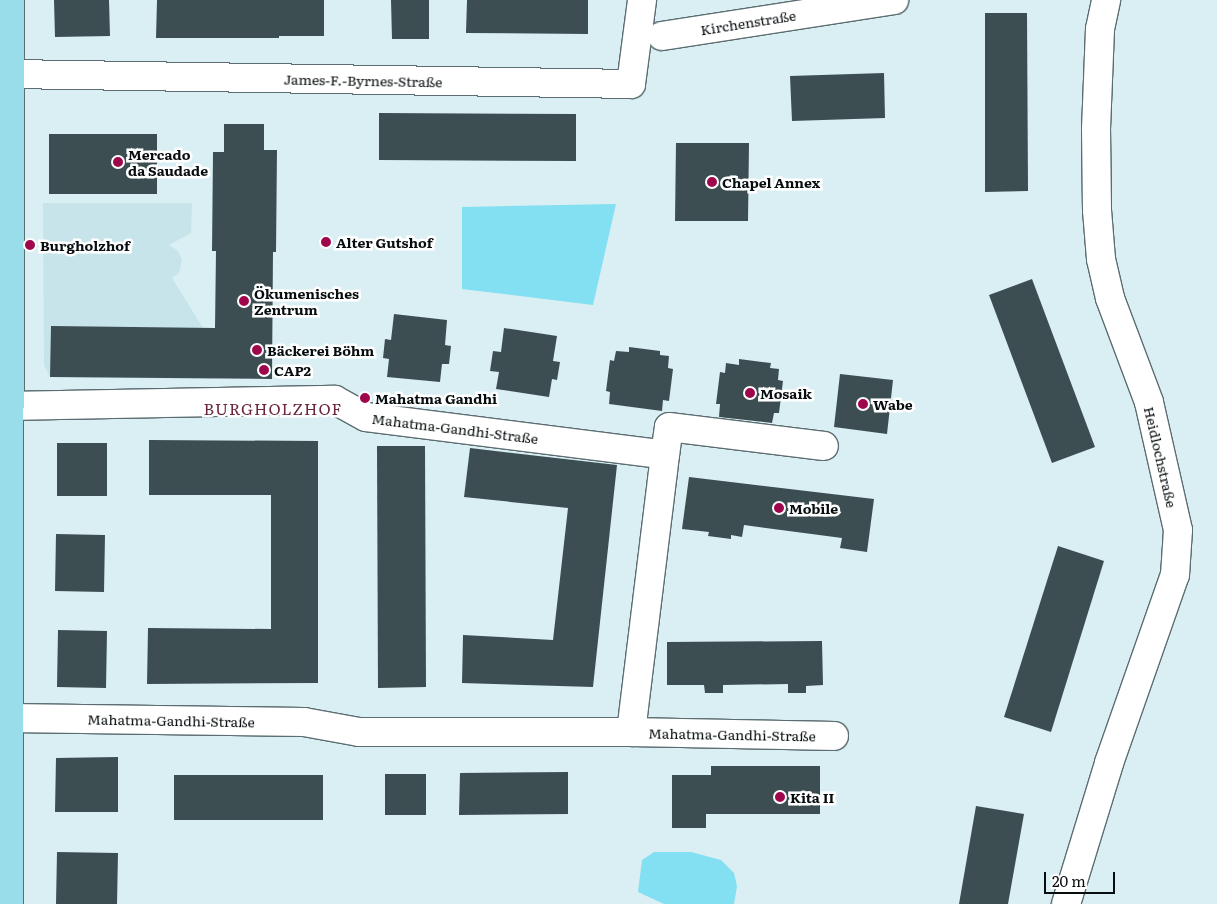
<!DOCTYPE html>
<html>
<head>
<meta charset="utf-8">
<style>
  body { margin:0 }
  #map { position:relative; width:1217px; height:904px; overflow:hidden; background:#daeff3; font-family:Literata,serif }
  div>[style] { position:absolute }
  .built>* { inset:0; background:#c7e4eb }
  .green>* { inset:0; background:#83dff2 }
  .building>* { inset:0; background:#3d4e52 }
  .roads { filter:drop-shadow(1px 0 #5b6d71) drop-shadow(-1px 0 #5b6d71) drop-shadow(0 1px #5b6d71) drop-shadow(0 -1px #5b6d71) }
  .minor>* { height:28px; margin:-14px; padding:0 14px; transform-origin:14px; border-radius:14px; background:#fff }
  .major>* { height:28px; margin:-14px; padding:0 14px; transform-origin:14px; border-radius:14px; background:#9addea }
  .dots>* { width:14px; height:14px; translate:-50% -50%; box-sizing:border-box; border:2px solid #fff; border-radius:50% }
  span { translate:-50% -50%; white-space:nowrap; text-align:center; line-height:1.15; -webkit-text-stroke:5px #fff; paint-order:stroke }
  .street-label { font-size:14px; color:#070d0f }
  .poi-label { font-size:14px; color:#070d0f; font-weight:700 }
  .left { translate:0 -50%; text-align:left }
  .quarter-label { font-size:16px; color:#6b263c; letter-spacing:1px }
  .scale { position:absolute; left:1044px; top:872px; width:71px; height:22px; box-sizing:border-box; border:2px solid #070d0f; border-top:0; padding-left:6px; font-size:15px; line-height:18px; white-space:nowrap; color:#070d0f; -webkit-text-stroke:4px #fff; paint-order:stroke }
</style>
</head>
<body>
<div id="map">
  <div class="built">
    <i style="clip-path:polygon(43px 203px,192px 203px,191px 233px,169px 245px,178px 251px,182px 260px,179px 273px,172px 278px,203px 328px,215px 328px,215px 379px,50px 377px,44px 365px)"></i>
  </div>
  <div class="green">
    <i style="clip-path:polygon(616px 204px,593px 305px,462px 289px,462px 207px)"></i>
    <i style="clip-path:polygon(654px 852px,691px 852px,721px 860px,734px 873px,737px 886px,734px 904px,664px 904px,638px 892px,642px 860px)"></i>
  </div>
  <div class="building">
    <i style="clip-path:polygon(54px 0,109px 0,110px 36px,55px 37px)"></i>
    <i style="clip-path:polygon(157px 0,324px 0,324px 36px,279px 36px,279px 38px,156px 38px)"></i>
    <i style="clip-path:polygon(391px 0,429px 0,429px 39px,392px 39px)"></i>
    <i style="clip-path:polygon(467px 0,588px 0,588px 34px,466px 33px)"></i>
    <i style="clip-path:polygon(985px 13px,1027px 13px,1028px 191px,985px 192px)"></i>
    <i style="clip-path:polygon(884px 73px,885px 118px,792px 121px,790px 76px)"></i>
    <i style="clip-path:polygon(379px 113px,576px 114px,576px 161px,379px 160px)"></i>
    <i style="clip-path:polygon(224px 124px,264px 124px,264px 150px,277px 150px,276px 252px,273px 252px,272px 379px,50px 377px,51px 326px,215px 328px,216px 251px,212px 251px,213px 152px,224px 152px)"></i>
    <i style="clip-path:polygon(49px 134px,157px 134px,157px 194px,49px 194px)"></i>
    <i style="clip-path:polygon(676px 143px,749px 143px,748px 221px,675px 221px)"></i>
    <i style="clip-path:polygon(1032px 279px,1095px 447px,1052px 463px,989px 295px)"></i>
    <i style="clip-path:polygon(394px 314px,447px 320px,445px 345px,451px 346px,449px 364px,442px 364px,440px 382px,387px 377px,389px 359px,383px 358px,385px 339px,391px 340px)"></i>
    <i style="clip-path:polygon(504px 328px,557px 336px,553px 361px,560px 362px,557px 380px,552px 379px,549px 397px,496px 389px,499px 372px,490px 371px,493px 351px,501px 352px)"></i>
    <i style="clip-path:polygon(629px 347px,660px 351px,660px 355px,669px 356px,668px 368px,673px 369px,669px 401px,663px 400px,662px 411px,609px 404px,610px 392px,606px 391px,610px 360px,614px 361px,616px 351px,629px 352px)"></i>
    <i style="clip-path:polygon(739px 359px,771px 363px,770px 368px,779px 369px,778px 380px,783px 381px,779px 413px,774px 413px,772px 423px,719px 417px,720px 404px,716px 404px,720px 372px,725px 373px,726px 363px,739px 365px)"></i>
    <i style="clip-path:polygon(840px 374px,893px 380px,887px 434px,834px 427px)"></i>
    <i style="clip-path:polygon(149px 440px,318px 441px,318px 683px,147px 684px,148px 628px,271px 629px,271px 495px,149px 495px)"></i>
    <i style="clip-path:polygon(57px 443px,107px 443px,107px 496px,57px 496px)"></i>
    <i style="clip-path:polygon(377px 446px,425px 446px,426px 687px,378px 688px)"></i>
    <i style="clip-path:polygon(470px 448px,617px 465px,593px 687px,462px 683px,463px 635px,553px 640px,568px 508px,464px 497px)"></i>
    <i style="clip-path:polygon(689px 477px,874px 499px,867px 552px,840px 548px,842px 538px,744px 525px,742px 537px,731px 535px,731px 539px,708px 536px,709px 532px,682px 529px)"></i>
    <i style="clip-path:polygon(56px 534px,105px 535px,104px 592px,55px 591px)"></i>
    <i style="clip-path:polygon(1058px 546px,1104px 561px,1051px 732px,1004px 717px)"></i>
    <i style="clip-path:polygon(58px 630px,107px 631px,106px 688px,57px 687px)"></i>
    <i style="clip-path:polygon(822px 641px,823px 685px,806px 686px,806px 693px,788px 693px,788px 684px,723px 685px,723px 693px,705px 693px,704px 685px,667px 685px,667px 642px)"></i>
    <i style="clip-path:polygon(118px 757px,118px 812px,55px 812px,56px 758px)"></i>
    <i style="clip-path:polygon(711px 766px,820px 766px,820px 814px,706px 814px,706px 828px,672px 828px,672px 775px,711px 775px)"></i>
    <i style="clip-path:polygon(568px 772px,568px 814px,459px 815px,460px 773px)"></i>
    <i style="clip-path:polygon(385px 774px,426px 774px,426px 815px,385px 815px)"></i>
    <i style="clip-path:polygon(174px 775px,323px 775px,323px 820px,174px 820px)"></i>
    <i style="clip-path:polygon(976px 806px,1024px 814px,1008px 904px,959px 904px)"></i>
    <i style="clip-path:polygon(57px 852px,118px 853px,117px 904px,56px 904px)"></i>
  </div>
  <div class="roads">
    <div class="minor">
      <i style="left:662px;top:36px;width:235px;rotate:-8.8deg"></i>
      <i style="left:10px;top:74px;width:621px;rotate:0.92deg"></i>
      <i style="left:631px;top:84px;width:85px;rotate:-82.5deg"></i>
      <i style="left:8px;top:406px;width:327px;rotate:-1.1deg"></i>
      <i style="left:335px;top:400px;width:35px;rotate:29deg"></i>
      <i style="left:366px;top:417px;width:301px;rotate:7.2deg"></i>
      <i style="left:665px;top:455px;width:28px;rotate:-82deg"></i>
      <i style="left:669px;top:427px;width:156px;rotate:7deg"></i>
      <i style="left:9px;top:718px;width:295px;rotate:0.8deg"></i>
      <i style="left:304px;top:722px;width:56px;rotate:10.3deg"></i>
      <i style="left:359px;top:732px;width:272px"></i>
      <i style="left:631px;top:732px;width:279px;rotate:-83deg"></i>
      <i style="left:631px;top:732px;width:203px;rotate:1.1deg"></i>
      <i style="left:1066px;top:904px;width:147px;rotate:-73deg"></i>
      <i style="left:1109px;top:763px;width:199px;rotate:-70.7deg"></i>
      <i style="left:1175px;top:575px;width:45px;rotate:-86.2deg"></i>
      <i style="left:1178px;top:530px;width:131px;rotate:-102.8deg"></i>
      <i style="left:1149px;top:402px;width:111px;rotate:-110.6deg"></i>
      <i style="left:1110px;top:298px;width:40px;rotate:-103deg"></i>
      <i style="left:1101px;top:259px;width:49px;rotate:-94.7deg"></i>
      <i style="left:1097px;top:210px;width:81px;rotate:-90.7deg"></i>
      <i style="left:1096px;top:129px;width:100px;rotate:-87.7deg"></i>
      <i style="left:1100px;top:29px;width:30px;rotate:-78deg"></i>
    </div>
    <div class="major">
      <i style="left:9px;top:904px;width:904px;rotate:-89.94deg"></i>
    </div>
  </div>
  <div class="dots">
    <i style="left:118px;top:162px;background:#9f074d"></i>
    <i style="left:712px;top:182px;background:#9f074d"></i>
    <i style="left:326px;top:242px;background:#9f074d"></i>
    <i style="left:30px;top:245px;background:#9f074d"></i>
    <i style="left:244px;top:301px;background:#9f074d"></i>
    <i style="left:257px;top:350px;background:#9f074d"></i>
    <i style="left:264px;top:370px;background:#9f074d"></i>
    <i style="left:750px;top:393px;background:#9f074d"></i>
    <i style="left:365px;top:398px;background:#9f074d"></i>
    <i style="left:863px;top:404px;background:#9f074d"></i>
    <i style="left:779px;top:508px;background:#9f074d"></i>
    <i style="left:780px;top:797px;background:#9f074d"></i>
  </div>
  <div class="street-label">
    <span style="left:748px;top:22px;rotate:-9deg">Kirchenstraße</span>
    <span style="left:363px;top:80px;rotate:1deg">James-F.-Byrnes-Straße</span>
    <span style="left:455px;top:428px;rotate:7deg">Mahatma-Gandhi-Straße</span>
    <span style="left:1161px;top:457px;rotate:77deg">Heidlochstraße</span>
    <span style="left:171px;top:720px;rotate:1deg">Mahatma-Gandhi-Straße</span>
    <span style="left:732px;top:734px;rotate:1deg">Mahatma-Gandhi-Straße</span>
  </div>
  <div class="poi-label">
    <span class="left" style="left:128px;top:162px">Mercado<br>da Saudade</span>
    <span class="left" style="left:722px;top:182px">Chapel Annex</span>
    <span class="left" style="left:336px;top:242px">Alter Gutshof</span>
    <span class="left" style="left:40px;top:245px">Burgholzhof</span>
    <span class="left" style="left:254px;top:301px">Ökumenisches<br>Zentrum</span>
    <span class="left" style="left:267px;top:350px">Bäckerei Böhm</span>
    <span class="left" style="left:274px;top:370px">CAP2</span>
    <span class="left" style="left:760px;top:393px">Mosaik</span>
    <span class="left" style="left:375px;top:398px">Mahatma Gandhi</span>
    <span class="left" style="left:873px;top:404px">Wabe</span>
    <span class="left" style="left:789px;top:508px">Mobile</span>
    <span class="left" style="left:790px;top:797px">Kita II</span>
  </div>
  <div class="quarter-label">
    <span style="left:273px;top:408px">BURGHOLZHOF</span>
  </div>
  <div class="scale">20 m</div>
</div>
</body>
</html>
